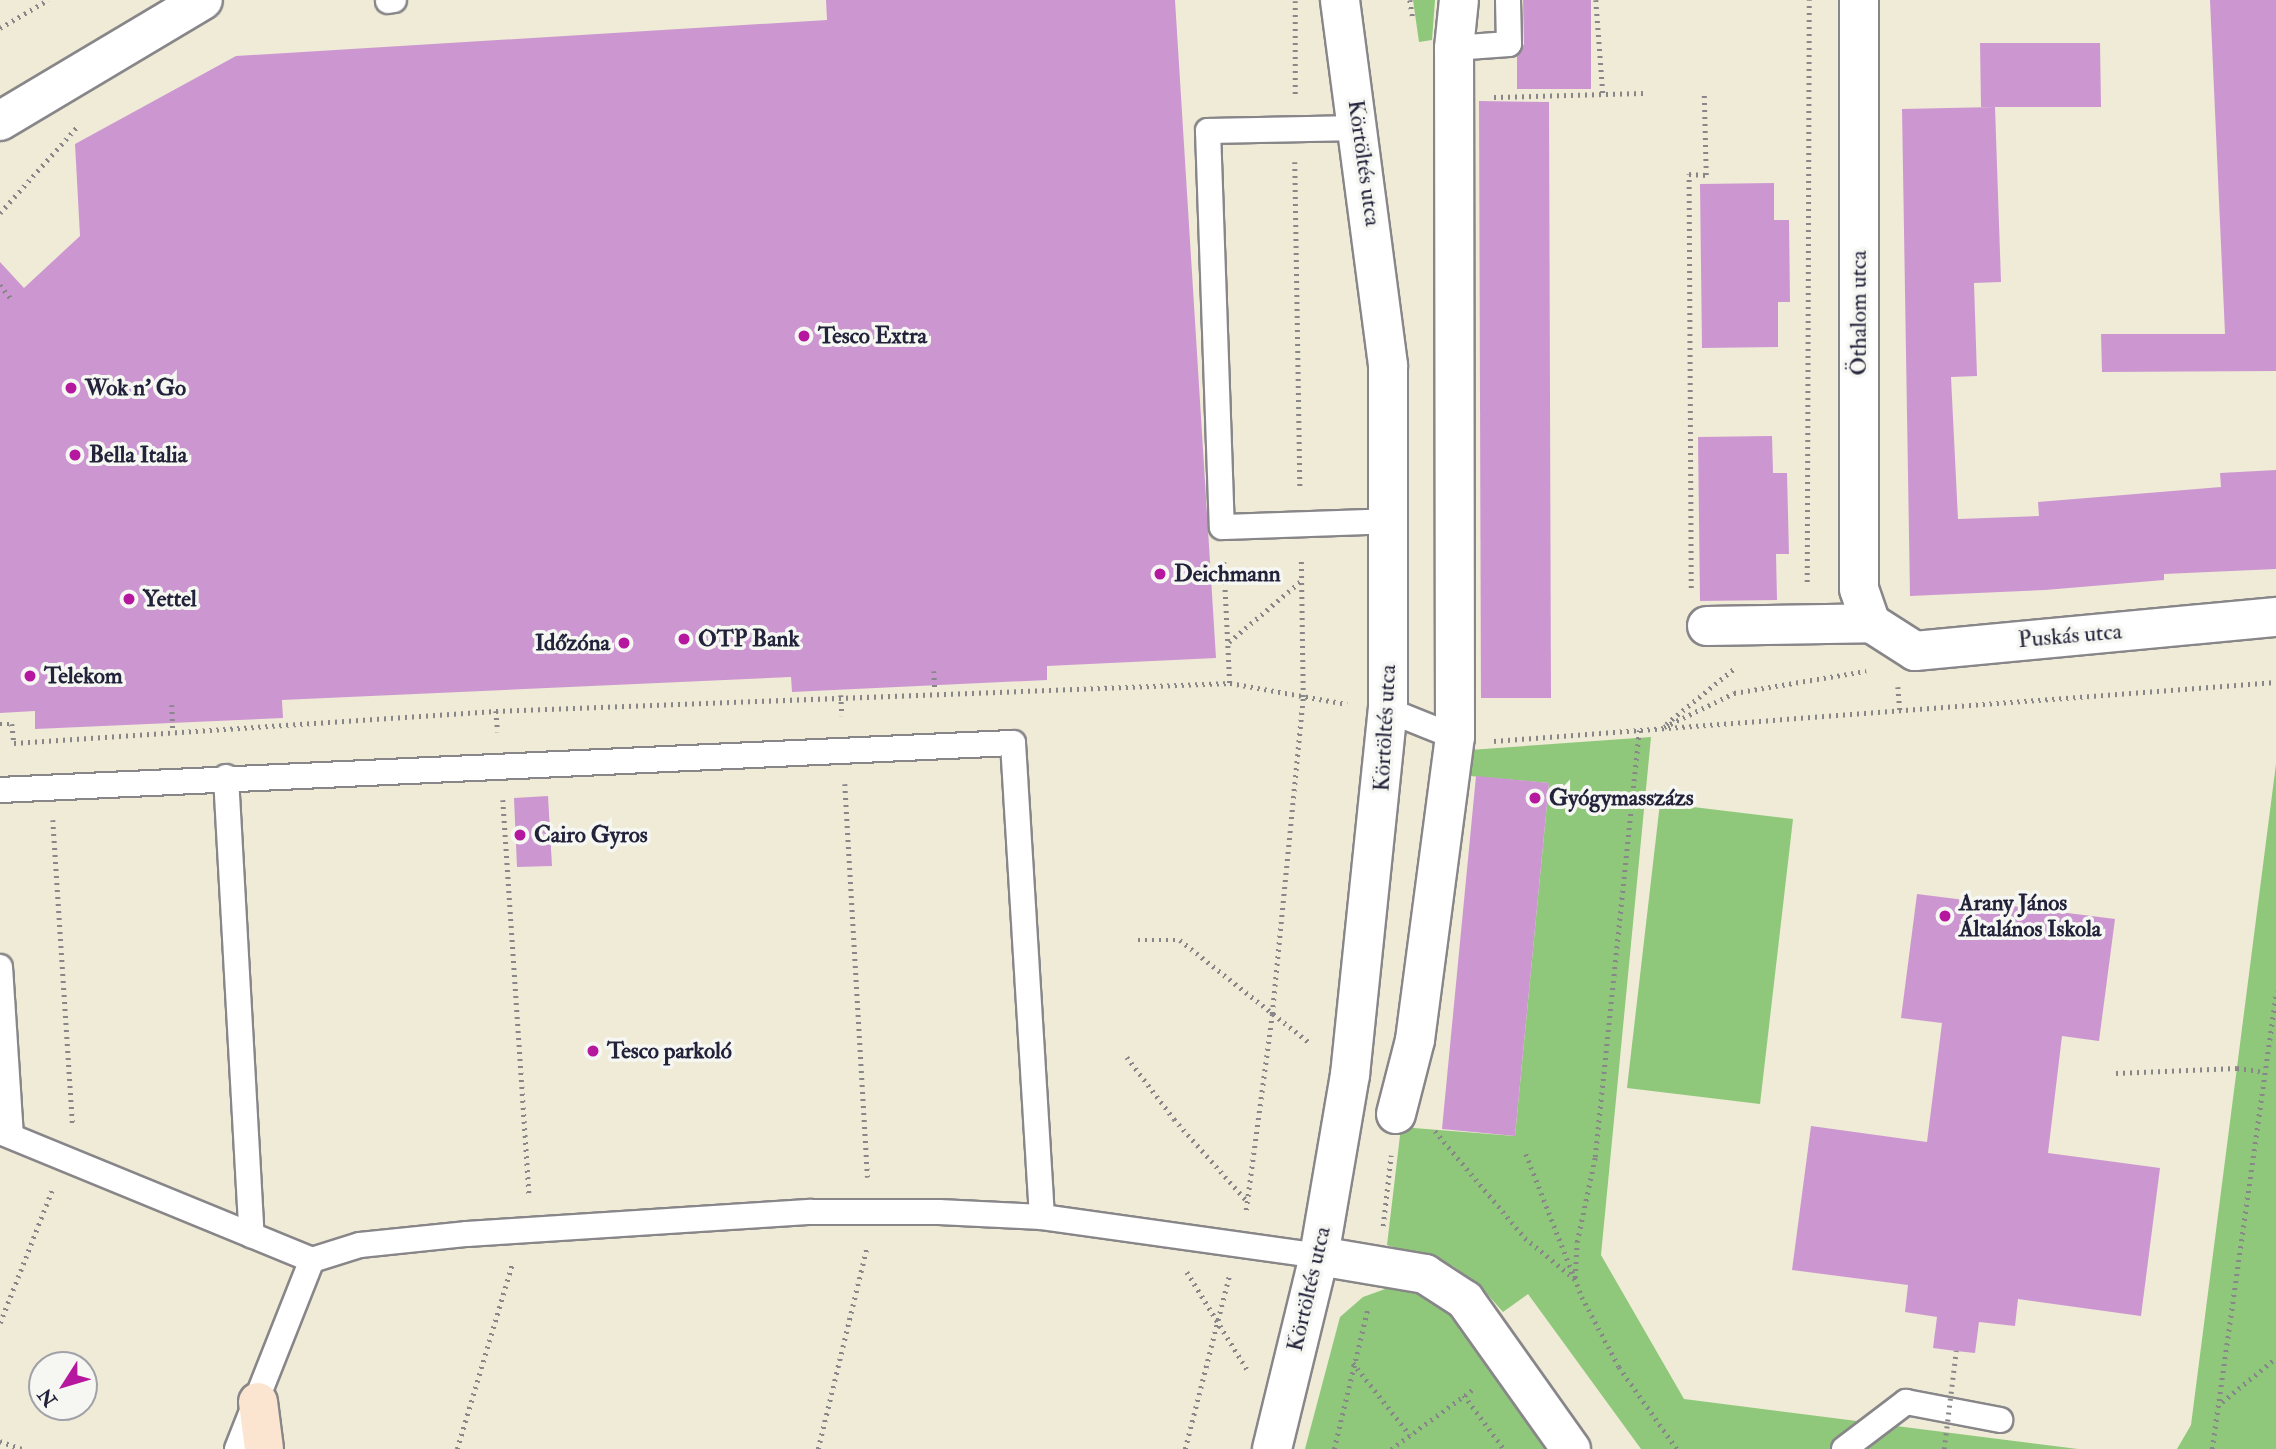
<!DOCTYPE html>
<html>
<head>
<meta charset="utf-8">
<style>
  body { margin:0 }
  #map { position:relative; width:2276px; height:1449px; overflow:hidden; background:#efebd7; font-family:"IM FELL Double Pica",serif }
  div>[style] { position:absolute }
  .green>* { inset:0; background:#8fc87b }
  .building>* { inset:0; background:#cc97d1 }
  .path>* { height:4.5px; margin-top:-2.25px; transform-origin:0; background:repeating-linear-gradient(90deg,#888689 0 2px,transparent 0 7px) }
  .roads { filter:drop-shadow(2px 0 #888689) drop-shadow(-2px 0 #888689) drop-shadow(0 2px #888689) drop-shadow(0 -2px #888689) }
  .lane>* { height:24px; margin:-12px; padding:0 12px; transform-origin:12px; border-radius:12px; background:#fff }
  .street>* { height:38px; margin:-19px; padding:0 19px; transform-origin:19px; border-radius:19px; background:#fff }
  .secondary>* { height:38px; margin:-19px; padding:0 19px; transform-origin:19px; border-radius:19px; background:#fce5d0 }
  .path-bridge>* { height:4.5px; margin-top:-2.25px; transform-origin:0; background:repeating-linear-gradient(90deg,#888689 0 2px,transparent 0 7px) }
  .dots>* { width:19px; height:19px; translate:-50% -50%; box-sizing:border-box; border:4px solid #f6f6f2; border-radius:50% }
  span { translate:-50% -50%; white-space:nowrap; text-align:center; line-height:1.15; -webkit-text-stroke:7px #f6f6f2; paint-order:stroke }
  .street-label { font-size:23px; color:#22223b }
  .poi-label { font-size:23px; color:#22223b; font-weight:700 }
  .left { translate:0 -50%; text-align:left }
  .right { translate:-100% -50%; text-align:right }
  .north { position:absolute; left:28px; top:1351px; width:70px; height:70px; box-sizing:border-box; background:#f6f6f2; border:2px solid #a1a1a9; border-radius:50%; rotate:233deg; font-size:19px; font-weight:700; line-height:28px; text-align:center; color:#22223b }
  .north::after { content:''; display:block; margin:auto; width:24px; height:32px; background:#b5179e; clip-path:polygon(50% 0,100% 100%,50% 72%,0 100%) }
</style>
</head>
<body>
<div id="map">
  <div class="green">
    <i style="clip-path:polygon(1413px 0,1435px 0,1432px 40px,1419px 42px)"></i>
    <i style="clip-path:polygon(1651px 737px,1601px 1255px,1684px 1399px,2078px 1449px,1641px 1449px,1528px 1294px,1503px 1312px,1481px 1287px,1453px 1266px,1387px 1245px,1401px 1127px,1515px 1136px,1549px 783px,1470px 776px,1470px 750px)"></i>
    <i style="clip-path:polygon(2276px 764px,2276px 1449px,2177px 1449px,2191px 1425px)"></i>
    <i style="clip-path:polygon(1660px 803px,1793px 819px,1760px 1104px,1627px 1088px)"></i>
    <i style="clip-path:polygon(1388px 1288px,1418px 1289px,1447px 1308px,1551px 1449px,1305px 1449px,1340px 1317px,1363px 1297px)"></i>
  </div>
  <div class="building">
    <i style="clip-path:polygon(826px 0,1175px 0,1216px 658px,1047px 666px,1047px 680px,792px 692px,791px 677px,282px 700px,283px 718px,35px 729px,35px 711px,0 713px,0 262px,24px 288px,80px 236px,75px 144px,236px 56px,827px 20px)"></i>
    <i style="clip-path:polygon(1523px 0,1591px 0,1591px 89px,1517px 89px,1517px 56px,1524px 44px)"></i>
    <i style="clip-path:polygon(2210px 0,2276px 0,2276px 371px,2102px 372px,2101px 334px,2225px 334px)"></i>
    <i style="clip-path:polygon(1980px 43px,2100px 43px,2101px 107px,1981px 107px)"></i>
    <i style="clip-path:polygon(1479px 101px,1549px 102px,1551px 698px,1481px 698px)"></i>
    <i style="clip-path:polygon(1995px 107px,2001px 282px,1974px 283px,1977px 376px,1951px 377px,1958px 519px,2039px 516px,2038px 502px,2221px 487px,2220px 473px,2276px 470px,2276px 569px,2164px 574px,2164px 580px,2045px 590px,1910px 596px,1902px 109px)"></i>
    <i style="clip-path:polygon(1774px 183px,1774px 220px,1789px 220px,1790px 302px,1778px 302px,1778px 347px,1702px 348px,1700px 184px)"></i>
    <i style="clip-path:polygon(1772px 436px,1773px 473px,1787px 473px,1789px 554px,1776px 554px,1777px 600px,1700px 601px,1698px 437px)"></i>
    <i style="clip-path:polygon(1476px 776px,1549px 783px,1515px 1136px,1442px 1129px)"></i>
    <i style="clip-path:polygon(548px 796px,552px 866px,517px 867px,514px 798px)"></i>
    <i style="clip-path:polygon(1917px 894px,2115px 919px,2099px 1041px,2062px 1036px,2048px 1153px,2160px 1168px,2141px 1316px,2018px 1299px,2015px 1326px,1979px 1322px,1975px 1353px,1956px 1351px,1933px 1348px,1937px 1317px,1905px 1312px,1908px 1285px,1792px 1270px,1811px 1126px,1927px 1142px,1942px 1023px,1901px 1018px)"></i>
  </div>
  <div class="path">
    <i style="left:1410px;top:0;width:18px;rotate:81deg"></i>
    <i style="left:1596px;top:0;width:94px;rotate:85.7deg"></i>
    <i style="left:0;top:28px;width:56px;rotate:-30.3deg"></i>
    <i style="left:1295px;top:94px;width:93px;rotate:-90deg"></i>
    <i style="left:1494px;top:97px;width:149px;rotate:-1.5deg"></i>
    <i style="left:1295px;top:162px;width:327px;rotate:89.1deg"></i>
    <i style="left:0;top:213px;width:115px;rotate:-48.2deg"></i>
    <i style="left:0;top:285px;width:19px;rotate:51deg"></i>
    <i style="left:1224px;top:562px;width:121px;rotate:87.2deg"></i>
    <i style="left:1807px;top:582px;width:582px;rotate:-89.8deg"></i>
    <i style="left:1691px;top:588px;width:414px;rotate:-90.3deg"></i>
    <i style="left:1689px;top:174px;width:17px;rotate:3deg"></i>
    <i style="left:1706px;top:175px;width:83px;rotate:-91.4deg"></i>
    <i style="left:1229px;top:642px;width:94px;rotate:-40.3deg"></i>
    <i style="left:934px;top:671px;width:20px;rotate:87deg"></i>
    <i style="left:1898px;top:687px;width:24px;rotate:85deg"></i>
    <i style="left:841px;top:695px;width:21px;rotate:87deg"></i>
    <i style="left:172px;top:705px;width:26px;rotate:88deg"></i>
    <i style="left:496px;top:711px;width:21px;rotate:85deg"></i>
    <i style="left:0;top:724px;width:12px"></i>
    <i style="left:12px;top:724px;width:19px;rotate:84deg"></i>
    <i style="left:14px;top:743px;width:483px;rotate:-3.8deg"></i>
    <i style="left:496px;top:711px;width:735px;rotate:-2.18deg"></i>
    <i style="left:1230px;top:683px;width:119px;rotate:10.2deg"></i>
    <i style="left:1666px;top:724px;width:89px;rotate:-39.1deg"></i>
    <i style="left:1664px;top:727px;width:78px;rotate:-25.9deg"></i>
    <i style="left:1734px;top:693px;width:134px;rotate:-9.5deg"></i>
    <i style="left:1494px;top:741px;width:784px;rotate:-4.31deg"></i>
    <i style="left:845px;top:784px;width:394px;rotate:86.7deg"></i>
    <i style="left:503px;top:800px;width:397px;rotate:86.2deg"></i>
    <i style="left:53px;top:820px;width:307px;rotate:86.3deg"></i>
    <i style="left:1138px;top:940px;width:42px"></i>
    <i style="left:1180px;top:940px;width:167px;rotate:38.4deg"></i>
    <i style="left:1127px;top:1057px;width:78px;rotate:52.8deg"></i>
    <i style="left:1174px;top:1119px;width:110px;rotate:48.3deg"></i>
    <i style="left:2116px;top:1073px;width:121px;rotate:-2.4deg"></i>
    <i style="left:2237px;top:1068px;width:28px;rotate:8deg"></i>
    <i style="left:1435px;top:1131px;width:140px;rotate:49.9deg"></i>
    <i style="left:1525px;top:1238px;width:65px;rotate:39.4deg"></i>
    <i style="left:1526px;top:1154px;width:154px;rotate:68.6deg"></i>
    <i style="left:1582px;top:1297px;width:79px;rotate:62.1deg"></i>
    <i style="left:1619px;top:1367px;width:100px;rotate:54.7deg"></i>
    <i style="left:1246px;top:1210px;width:198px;rotate:-82.4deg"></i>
    <i style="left:1272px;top:1014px;width:319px;rotate:-84.4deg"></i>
    <i style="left:1303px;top:697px;width:140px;rotate:-90.8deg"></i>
    <i style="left:1383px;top:1226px;width:71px;rotate:-83.6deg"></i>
    <i style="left:1187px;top:1272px;width:114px;rotate:58.3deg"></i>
    <i style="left:1575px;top:1278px;width:36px;rotate:-87deg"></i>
    <i style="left:1577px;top:1242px;width:87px;rotate:-78deg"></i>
    <i style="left:1595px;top:1157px;width:429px;rotate:-84.1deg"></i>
    <i style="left:0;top:1323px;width:143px;rotate:-68.6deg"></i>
    <i style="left:1353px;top:1363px;width:92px;rotate:51.6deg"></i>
    <i style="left:1464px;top:1395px;width:67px;rotate:53.5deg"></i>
    <i style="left:2222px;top:1402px;width:70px;rotate:-39.2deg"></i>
    <i style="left:0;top:1441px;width:23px;rotate:20deg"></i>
    <i style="left:457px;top:1449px;width:192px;rotate:-73.4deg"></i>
    <i style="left:818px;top:1449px;width:209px;rotate:-76.4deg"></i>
    <i style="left:1185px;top:1449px;width:179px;rotate:-75.7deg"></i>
    <i style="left:1334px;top:1449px;width:146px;rotate:-76.5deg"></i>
    <i style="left:1391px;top:1449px;width:104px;rotate:-36deg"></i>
    <i style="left:2212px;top:1449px;width:462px;rotate:-82deg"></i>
  </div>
  <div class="roads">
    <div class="lane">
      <i style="left:388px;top:1px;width:6px;rotate:-9deg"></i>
      <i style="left:1454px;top:48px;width:55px;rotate:-4.2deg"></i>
      <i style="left:1509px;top:44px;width:44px;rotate:-91.3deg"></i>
      <i style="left:1359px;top:128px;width:151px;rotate:178.9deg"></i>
      <i style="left:1208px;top:131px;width:396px;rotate:88deg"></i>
      <i style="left:1222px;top:527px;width:169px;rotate:-2deg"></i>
      <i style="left:1388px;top:710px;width:72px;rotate:21.9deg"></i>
      <i style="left:226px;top:777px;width:459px;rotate:86.8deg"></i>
      <i style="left:0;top:790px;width:1014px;rotate:-2.66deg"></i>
      <i style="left:1013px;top:743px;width:475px;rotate:86.5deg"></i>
      <i style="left:0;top:967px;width:169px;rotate:86.3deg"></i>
      <i style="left:0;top:1132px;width:337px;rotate:22.3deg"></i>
      <i style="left:312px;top:1260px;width:50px;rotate:-17.4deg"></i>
      <i style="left:360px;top:1245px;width:108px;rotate:-5.9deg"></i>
      <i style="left:467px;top:1234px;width:345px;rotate:-3.7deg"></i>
      <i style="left:811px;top:1212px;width:128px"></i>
      <i style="left:939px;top:1212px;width:103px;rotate:2.8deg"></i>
      <i style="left:1042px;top:1217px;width:280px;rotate:8deg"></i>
      <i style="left:237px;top:1449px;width:203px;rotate:-68.4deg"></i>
      <i style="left:1844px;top:1449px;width:78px;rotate:-37.2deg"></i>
      <i style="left:1906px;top:1402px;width:96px;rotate:10.8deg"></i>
    </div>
    <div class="street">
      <i style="left:1859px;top:0;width:589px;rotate:90deg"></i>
      <i style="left:1859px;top:589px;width:36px;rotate:71deg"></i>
      <i style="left:0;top:121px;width:236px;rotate:-30.8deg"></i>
      <i style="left:1871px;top:623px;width:52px;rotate:32.5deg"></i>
      <i style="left:1915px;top:651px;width:363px;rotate:-5.4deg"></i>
      <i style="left:1707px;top:626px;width:164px;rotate:-1deg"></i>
      <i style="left:1396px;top:1114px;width:76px;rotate:-75.6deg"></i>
      <i style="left:1415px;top:1040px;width:306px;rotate:-82.5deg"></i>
      <i style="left:1455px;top:737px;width:689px;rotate:-90.08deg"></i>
      <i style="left:1454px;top:48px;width:48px;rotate:-84.1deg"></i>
      <i style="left:1319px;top:1256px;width:108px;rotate:9.6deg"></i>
      <i style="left:1425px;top:1274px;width:48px;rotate:33deg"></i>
      <i style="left:1465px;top:1300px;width:183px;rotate:54.6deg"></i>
      <i style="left:1272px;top:1449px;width:199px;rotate:-76.3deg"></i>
      <i style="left:1319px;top:1256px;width:184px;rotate:-80.3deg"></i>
      <i style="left:1350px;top:1075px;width:367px;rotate:-84.1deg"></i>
      <i style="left:1388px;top:710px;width:345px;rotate:-90deg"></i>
      <i style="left:1388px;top:365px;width:368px;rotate:-97.5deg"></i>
    </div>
    <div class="secondary">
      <i style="left:258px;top:1402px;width:47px;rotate:82.7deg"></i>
    </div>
  </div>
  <div class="path-bridge">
    <i style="left:1944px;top:1449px;width:99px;rotate:-83deg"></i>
  </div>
  <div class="dots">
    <i style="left:804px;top:336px;background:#b5179e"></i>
    <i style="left:71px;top:388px;background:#b5179e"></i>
    <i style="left:75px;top:455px;background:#b5179e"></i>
    <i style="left:1160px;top:574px;background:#b5179e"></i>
    <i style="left:129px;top:599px;background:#b5179e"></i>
    <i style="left:684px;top:639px;background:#b5179e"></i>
    <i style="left:624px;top:643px;background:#b5179e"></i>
    <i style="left:30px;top:676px;background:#b5179e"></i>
    <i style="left:1535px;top:798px;background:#b5179e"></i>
    <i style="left:520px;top:835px;background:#b5179e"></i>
    <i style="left:1945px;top:916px;background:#b5179e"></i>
    <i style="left:593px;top:1051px;background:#b5179e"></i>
  </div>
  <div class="street-label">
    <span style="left:1364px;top:163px;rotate:82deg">Körtöltés utca</span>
    <span style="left:1859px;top:313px;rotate:-90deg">Öthalom utca</span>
    <span style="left:2070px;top:636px;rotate:-5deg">Puskás utca</span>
    <span style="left:1385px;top:728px;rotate:-87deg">Körtöltés utca</span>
    <span style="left:1309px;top:1289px;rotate:-77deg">Körtöltés utca</span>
  </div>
  <div class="poi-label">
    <span class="left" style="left:818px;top:336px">Tesco Extra</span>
    <span class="left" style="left:85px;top:388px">Wok n' Go</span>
    <span class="left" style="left:89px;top:455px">Bella Italia</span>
    <span class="left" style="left:1174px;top:574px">Deichmann</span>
    <span class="left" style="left:143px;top:599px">Yettel</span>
    <span class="left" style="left:698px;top:639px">OTP Bank</span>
    <span class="right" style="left:610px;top:643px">Időzóna</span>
    <span class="left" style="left:44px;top:676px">Telekom</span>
    <span class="left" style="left:1549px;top:798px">Gyógymasszázs</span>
    <span class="left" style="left:534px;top:835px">Cairo Gyros</span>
    <span class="left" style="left:1959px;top:916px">Arany János<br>Általános Iskola</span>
    <span class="left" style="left:607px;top:1051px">Tesco parkoló</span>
  </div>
  <div class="north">N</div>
</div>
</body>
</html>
